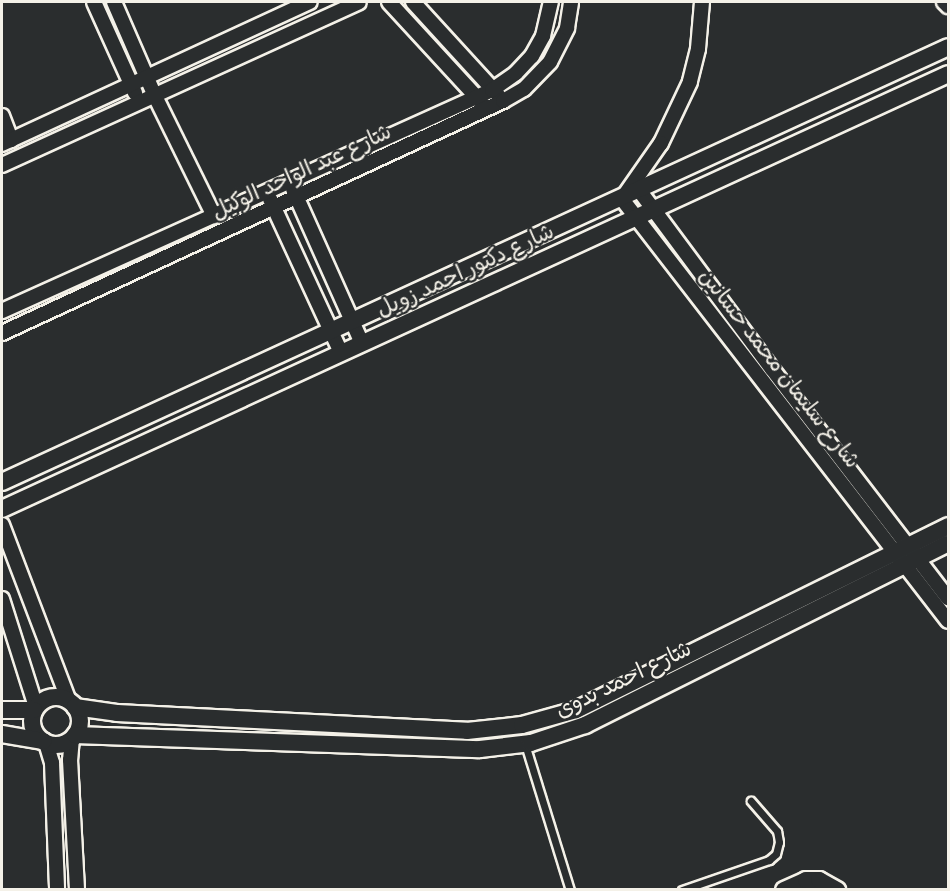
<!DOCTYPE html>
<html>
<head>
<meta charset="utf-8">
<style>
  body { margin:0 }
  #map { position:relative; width:950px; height:891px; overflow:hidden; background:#2a2d2e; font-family:Itim,"Playpen Sans Arabic",sans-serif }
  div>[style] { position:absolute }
  .roads { filter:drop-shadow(2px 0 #f4f1e8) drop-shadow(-2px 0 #f4f1e8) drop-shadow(0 2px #f4f1e8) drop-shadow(0 -2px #f4f1e8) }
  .service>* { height:7px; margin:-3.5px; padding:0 3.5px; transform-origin:3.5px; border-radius:3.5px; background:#2a2d2e }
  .minor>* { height:14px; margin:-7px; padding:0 7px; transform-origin:7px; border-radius:7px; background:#2a2d2e }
  .tertiary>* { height:16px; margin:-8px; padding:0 8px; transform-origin:8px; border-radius:8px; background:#2a2d2e }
  .tertiary>.ring { margin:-8px; padding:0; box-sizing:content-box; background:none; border:16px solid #2a2d2e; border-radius:50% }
  span { translate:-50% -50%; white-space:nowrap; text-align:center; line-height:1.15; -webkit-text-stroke:4.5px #2a2d2e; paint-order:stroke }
  .street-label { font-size:22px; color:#f4f1e8 }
  .frame { position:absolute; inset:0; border:3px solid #f4f1e8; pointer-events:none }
</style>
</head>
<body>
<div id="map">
  <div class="roads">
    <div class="service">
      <i style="left:525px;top:744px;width:153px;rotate:72.9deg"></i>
      <i style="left:682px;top:890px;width:92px;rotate:-19deg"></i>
      <i style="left:769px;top:860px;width:9px;rotate:-41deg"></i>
      <i style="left:776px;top:854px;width:12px;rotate:-76deg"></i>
      <i style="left:779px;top:842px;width:11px;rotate:-100deg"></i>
      <i style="left:777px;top:831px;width:40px;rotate:-131deg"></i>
    </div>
    <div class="minor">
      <i style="left:94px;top:2px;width:100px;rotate:65.7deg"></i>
      <i style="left:114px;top:2px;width:100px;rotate:66.5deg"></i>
      <i style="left:154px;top:94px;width:136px;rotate:63.8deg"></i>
      <i style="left:389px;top:2px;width:136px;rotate:47.4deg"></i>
      <i style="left:413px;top:2px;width:126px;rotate:47.6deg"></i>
      <i style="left:702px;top:2px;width:47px;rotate:94.9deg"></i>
      <i style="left:698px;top:49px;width:34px;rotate:104deg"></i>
      <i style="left:690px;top:82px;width:68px;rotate:115.4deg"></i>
      <i style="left:661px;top:143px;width:68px;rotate:124.9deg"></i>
      <i style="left:622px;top:199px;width:533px;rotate:52.31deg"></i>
      <i style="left:944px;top:2px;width:6px;rotate:45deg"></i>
      <i style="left:2px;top:116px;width:26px;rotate:69deg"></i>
      <i style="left:2px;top:144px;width:339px;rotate:-24.8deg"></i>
      <i style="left:2px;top:165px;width:392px;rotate:-24.5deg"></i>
      <i style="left:293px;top:189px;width:169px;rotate:65.9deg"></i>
      <i style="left:639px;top:190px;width:223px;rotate:53.4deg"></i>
      <i style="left:772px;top:369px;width:289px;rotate:52.5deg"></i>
      <i style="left:270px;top:199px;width:170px;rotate:65.2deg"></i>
      <i style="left:2px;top:311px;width:538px;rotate:-24.28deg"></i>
      <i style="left:492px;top:90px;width:29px;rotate:-35deg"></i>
      <i style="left:516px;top:73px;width:23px;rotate:-47deg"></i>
      <i style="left:532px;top:56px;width:23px;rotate:-61deg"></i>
      <i style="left:543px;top:36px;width:35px;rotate:-77deg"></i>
      <i style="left:2px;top:333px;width:552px;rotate:-24.85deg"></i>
      <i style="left:503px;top:101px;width:24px;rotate:-30deg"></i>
      <i style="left:524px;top:89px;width:37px;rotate:-46deg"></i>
      <i style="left:550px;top:62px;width:38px;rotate:-63deg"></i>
      <i style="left:567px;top:28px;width:26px;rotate:-81deg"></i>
      <i style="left:2px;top:525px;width:188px;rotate:69.2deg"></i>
      <i style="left:2px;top:599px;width:113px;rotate:72.5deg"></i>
      <i style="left:72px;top:738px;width:22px;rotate:95deg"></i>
      <i style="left:70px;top:760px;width:130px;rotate:86.9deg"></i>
      <i style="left:46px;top:743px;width:21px;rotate:73deg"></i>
      <i style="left:52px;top:763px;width:127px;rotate:87.7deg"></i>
    </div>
    <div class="tertiary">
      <i style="left:2px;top:482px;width:1041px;rotate:-24.69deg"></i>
      <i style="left:2px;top:509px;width:1041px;rotate:-24.69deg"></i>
      <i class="ring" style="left:32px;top:697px;width:32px;height:32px"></i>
      <i style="left:75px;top:707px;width:42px;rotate:8.1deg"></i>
      <i style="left:117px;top:713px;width:350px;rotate:2.9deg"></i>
      <i style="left:467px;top:731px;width:55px;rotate:-6.2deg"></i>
      <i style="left:522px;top:725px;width:56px;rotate:-15.5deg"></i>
      <i style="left:576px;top:710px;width:415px;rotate:-26.3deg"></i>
      <i style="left:2px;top:710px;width:32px"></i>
      <i style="left:2px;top:734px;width:42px;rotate:9.7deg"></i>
      <i style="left:75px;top:735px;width:405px;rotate:2deg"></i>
      <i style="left:480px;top:749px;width:51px;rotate:-6.7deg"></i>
      <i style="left:531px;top:743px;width:57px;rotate:-18.4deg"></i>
      <i style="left:585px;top:725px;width:406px;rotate:-26.6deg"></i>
      <i style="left:784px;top:890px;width:24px;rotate:-24deg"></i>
      <i style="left:806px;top:880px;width:13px"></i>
      <i style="left:819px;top:880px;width:21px;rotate:29deg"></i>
    </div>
  </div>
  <div class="street-label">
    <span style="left:301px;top:171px;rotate:-25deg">شارع عبد الواحد الوكيل</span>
    <span style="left:465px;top:270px;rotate:-25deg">شارع دكتور احمد زويل</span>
    <span style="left:780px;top:368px;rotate:52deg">شارع سليمان محمد حسانين</span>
    <span style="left:623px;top:679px;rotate:-26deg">شارع احمد بدوى</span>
  </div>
  <div class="frame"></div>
</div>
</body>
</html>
